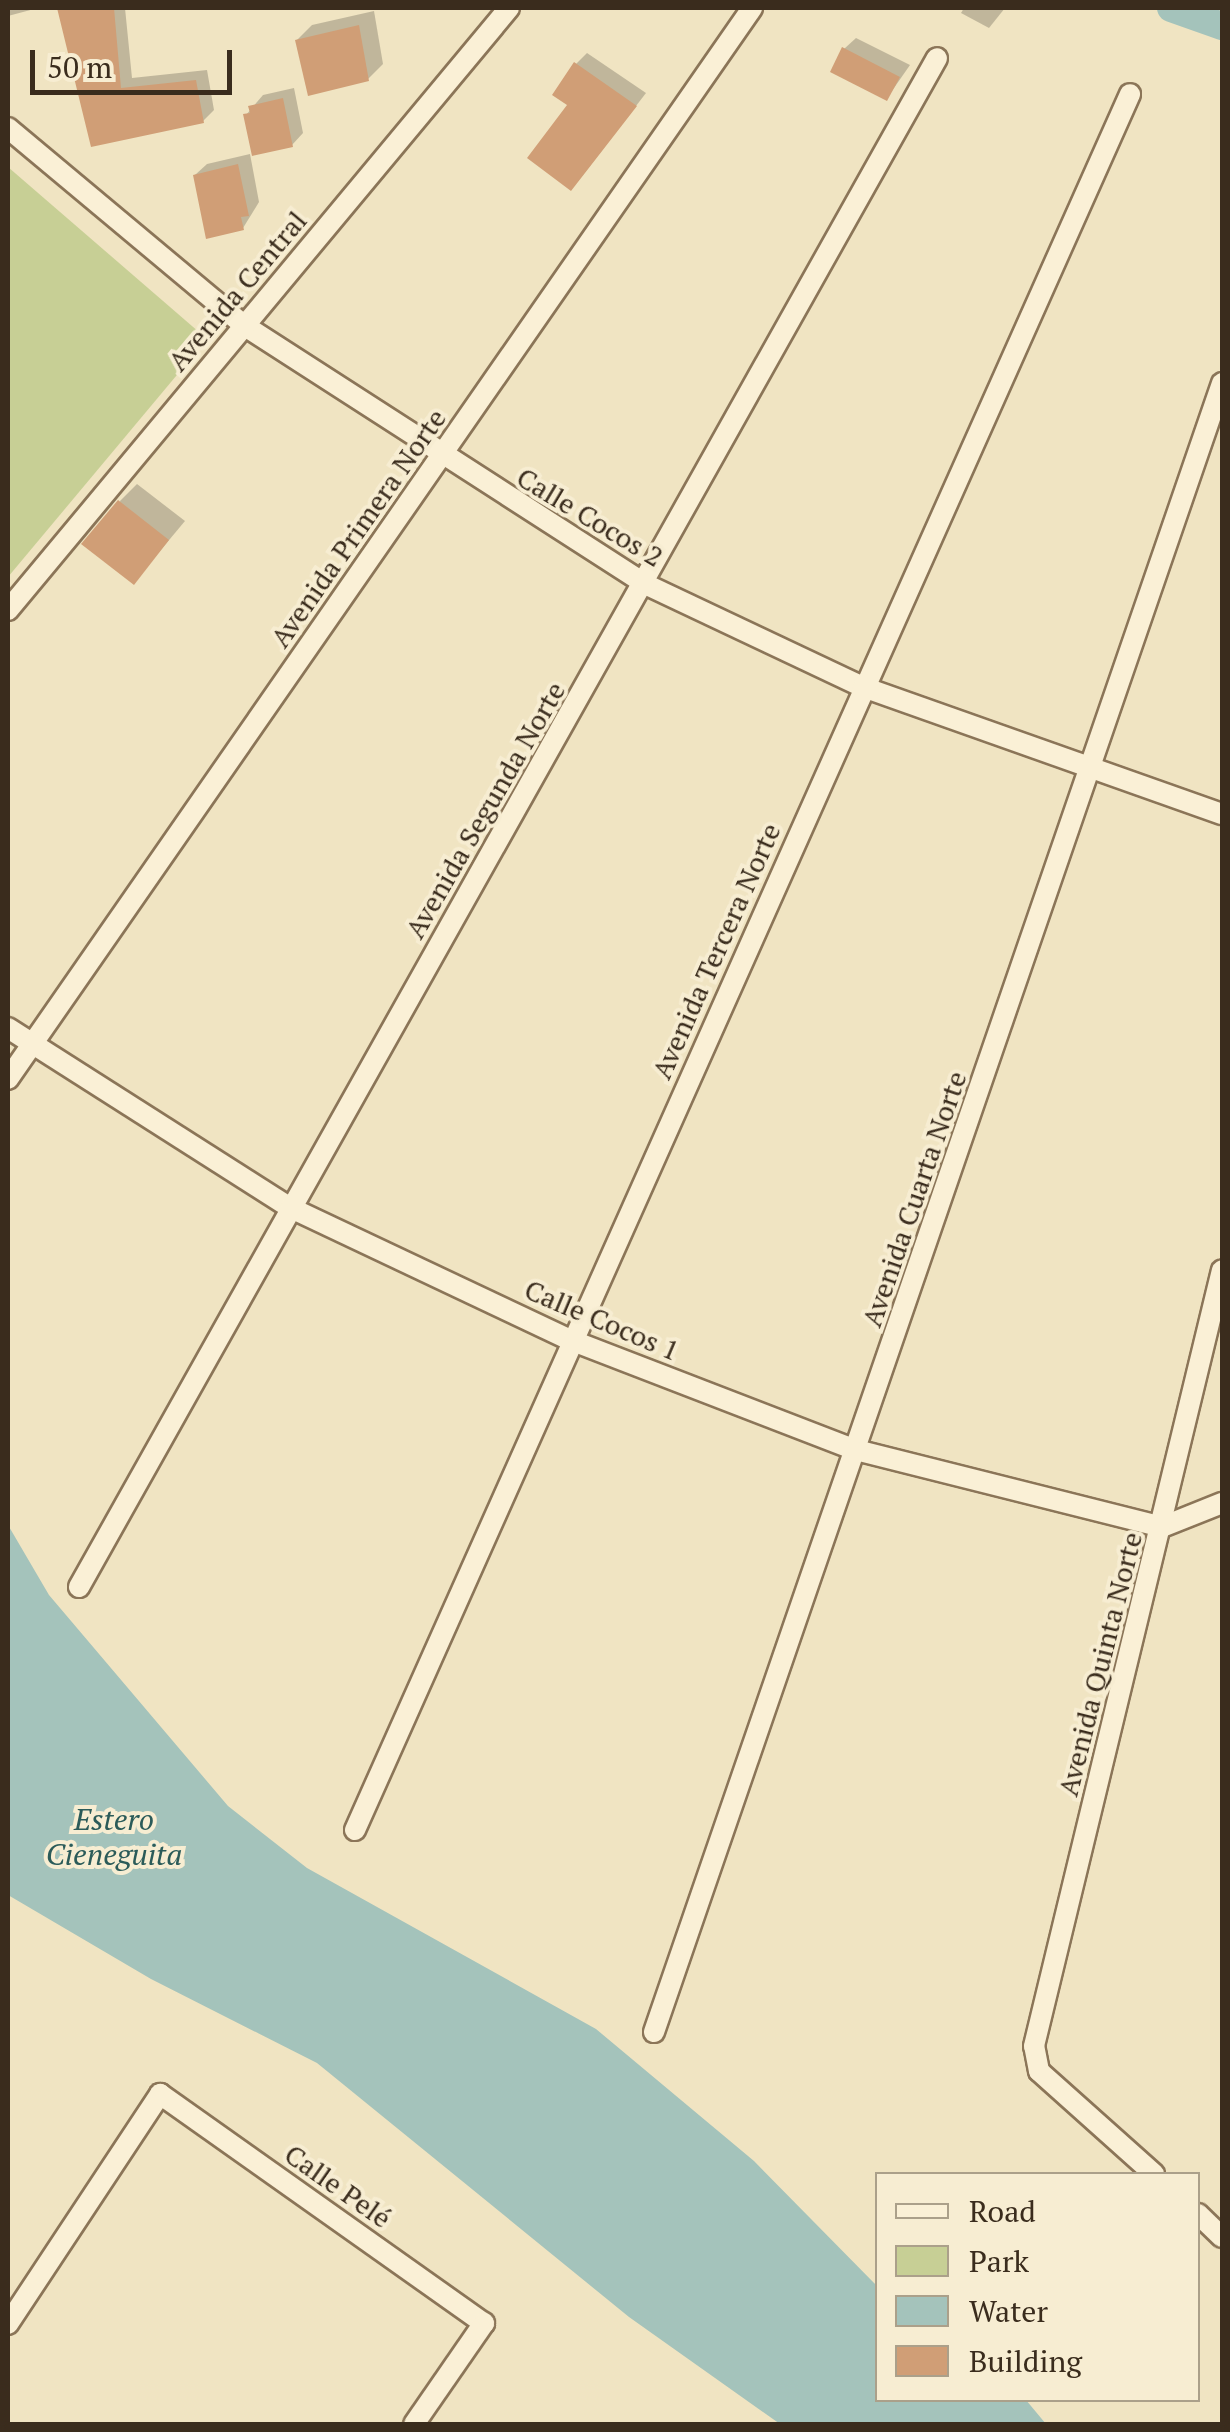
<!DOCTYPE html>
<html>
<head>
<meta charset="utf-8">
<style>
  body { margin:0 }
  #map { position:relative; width:1230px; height:2432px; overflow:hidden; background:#f0e4c2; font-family:"PT Serif",serif }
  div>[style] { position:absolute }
  .green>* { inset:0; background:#c7cf95 }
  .water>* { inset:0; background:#a4c3bb }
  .shadow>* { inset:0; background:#0003 }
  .canal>* { height:28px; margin:-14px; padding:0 14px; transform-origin:14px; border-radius:14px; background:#a4c3bb }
  .building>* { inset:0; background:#d09e76 }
  .roads { filter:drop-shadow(2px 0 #8b7558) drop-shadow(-2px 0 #8b7558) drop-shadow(0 2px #8b7558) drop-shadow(0 -2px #8b7558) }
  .minor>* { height:20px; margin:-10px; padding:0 10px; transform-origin:10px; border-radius:10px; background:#faf0d6 }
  span { translate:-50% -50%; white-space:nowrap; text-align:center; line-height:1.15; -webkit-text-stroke:8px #f7edd2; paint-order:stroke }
  .street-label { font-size:28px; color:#3a2c1d }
  .water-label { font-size:30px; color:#2b5b59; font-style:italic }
  .frame { position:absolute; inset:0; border:10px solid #3a2c1d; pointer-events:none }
  .legend { position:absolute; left:875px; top:2172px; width:325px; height:230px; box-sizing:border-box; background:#f7edd2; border:2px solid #aba08a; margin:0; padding:12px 18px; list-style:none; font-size:30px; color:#3a2c1d }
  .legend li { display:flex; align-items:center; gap:20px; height:50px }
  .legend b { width:50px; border:2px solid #aba08a }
  .scale { position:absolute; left:30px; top:50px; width:202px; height:45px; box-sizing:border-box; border:5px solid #3a2c1d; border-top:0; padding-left:12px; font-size:30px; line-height:35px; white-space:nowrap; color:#3a2c1d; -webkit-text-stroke:8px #f7edd2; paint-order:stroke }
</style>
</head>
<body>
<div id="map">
  <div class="green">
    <i style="clip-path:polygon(8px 167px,207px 339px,8px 577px)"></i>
  </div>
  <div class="water">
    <i style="clip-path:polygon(8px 1525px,49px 1595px,228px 1806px,307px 1868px,596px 2029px,754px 2161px,877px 2286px,878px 2400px,1026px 2400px,1046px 2424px,780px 2424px,629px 2317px,317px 2063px,151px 1979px,8px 1895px)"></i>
  </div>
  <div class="shadow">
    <i style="clip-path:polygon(8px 8px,38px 8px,8px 16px)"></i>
    <i style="clip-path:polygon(61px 8px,125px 8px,132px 78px,207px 70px,214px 110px,203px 121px,92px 144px)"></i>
    <i style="clip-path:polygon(964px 8px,1005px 8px,989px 28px,961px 13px)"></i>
    <i style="clip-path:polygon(374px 11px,383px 64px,368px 79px,297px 40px,312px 25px)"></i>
    <i style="clip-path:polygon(856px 38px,910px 65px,887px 98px,844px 49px)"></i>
    <i style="clip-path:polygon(587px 53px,646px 93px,582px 176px,570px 105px,576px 64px)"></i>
    <i style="clip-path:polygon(294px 88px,303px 133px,292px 145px,246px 115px,263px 95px)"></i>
    <i style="clip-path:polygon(250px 154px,259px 202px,243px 228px,195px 175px,207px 164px)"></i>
    <i style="clip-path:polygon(137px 484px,185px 521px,134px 582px,120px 501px)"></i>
  </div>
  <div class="canal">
    <i style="left:1171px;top:8px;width:54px;rotate:19.4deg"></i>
  </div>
  <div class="building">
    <i style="clip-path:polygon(57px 8px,114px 8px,121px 88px,196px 80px,204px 123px,91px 147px)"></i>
    <i style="clip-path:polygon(359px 25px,369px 81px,308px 96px,295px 40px)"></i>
    <i style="clip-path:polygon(842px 47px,900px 77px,887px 101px,830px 72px)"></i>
    <i style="clip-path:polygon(574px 62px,637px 106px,571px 191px,527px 158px,567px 105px,552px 95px)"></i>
    <i style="clip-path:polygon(283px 98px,293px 147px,252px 156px,243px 114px,250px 113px,248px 106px)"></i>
    <i style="clip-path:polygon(238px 164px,249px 216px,241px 217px,244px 230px,206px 239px,193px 175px)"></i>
    <i style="clip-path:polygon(118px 500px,169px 540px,134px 585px,81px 544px)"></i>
  </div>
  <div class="roads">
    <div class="minor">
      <i style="left:8px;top:128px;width:309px;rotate:39.9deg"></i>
      <i style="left:245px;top:326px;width:476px;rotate:32.8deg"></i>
      <i style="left:645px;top:584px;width:241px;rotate:25.3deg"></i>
      <i style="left:863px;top:687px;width:381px;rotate:19.5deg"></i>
      <i style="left:8px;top:610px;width:783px;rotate:-50.23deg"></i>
      <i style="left:8px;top:1028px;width:335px;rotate:32.5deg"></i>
      <i style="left:291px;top:1208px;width:312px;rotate:25.3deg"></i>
      <i style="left:573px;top:1341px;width:303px;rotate:21.1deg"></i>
      <i style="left:856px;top:1450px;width:316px;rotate:14.1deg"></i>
      <i style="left:1162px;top:1527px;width:65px;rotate:-21.8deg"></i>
      <i style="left:8px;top:1079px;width:1304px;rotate:-55.21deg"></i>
      <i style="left:79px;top:1587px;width:1753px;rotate:-60.7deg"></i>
      <i style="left:355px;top:1830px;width:1901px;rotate:-65.94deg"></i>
      <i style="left:654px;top:2032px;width:1744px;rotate:-70.99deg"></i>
      <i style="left:1154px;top:2174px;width:154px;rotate:-138.2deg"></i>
      <i style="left:1039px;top:2071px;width:25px;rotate:-101deg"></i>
      <i style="left:1034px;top:2046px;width:798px;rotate:-76.38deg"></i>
      <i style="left:1198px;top:2214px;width:33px;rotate:44deg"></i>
      <i style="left:8px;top:2324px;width:276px;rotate:-56.5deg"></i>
      <i style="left:160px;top:2094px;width:397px;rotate:35.3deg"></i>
      <i style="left:484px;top:2323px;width:123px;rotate:124.7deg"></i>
    </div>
  </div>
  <div class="street-label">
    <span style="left:237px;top:291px;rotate:-50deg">Avenida Central</span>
    <span style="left:590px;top:517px;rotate:31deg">Calle Cocos 2</span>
    <span style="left:358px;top:528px;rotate:-55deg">Avenida Primera Norte</span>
    <span style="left:485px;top:810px;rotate:-60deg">Avenida Segunda Norte</span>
    <span style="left:716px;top:951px;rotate:-66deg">Avenida Tercera Norte</span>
    <span style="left:914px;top:1199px;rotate:-71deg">Avenida Cuarta Norte</span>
    <span style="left:602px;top:1320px;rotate:23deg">Calle Cocos 1</span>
    <span style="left:1100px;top:1664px;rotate:-76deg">Avenida Quinta Norte</span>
    <span style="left:338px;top:2186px;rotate:35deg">Calle Pelé</span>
  </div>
  <div class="water-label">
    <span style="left:114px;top:1836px">Estero<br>Cieneguita</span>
  </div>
  <div class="frame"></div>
  <ul class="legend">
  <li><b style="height:12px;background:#faf0d6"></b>Road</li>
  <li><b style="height:28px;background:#c7cf95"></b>Park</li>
  <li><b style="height:28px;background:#a4c3bb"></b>Water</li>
  <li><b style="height:28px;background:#d09e76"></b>Building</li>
  </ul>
  <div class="scale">50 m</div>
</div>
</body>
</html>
